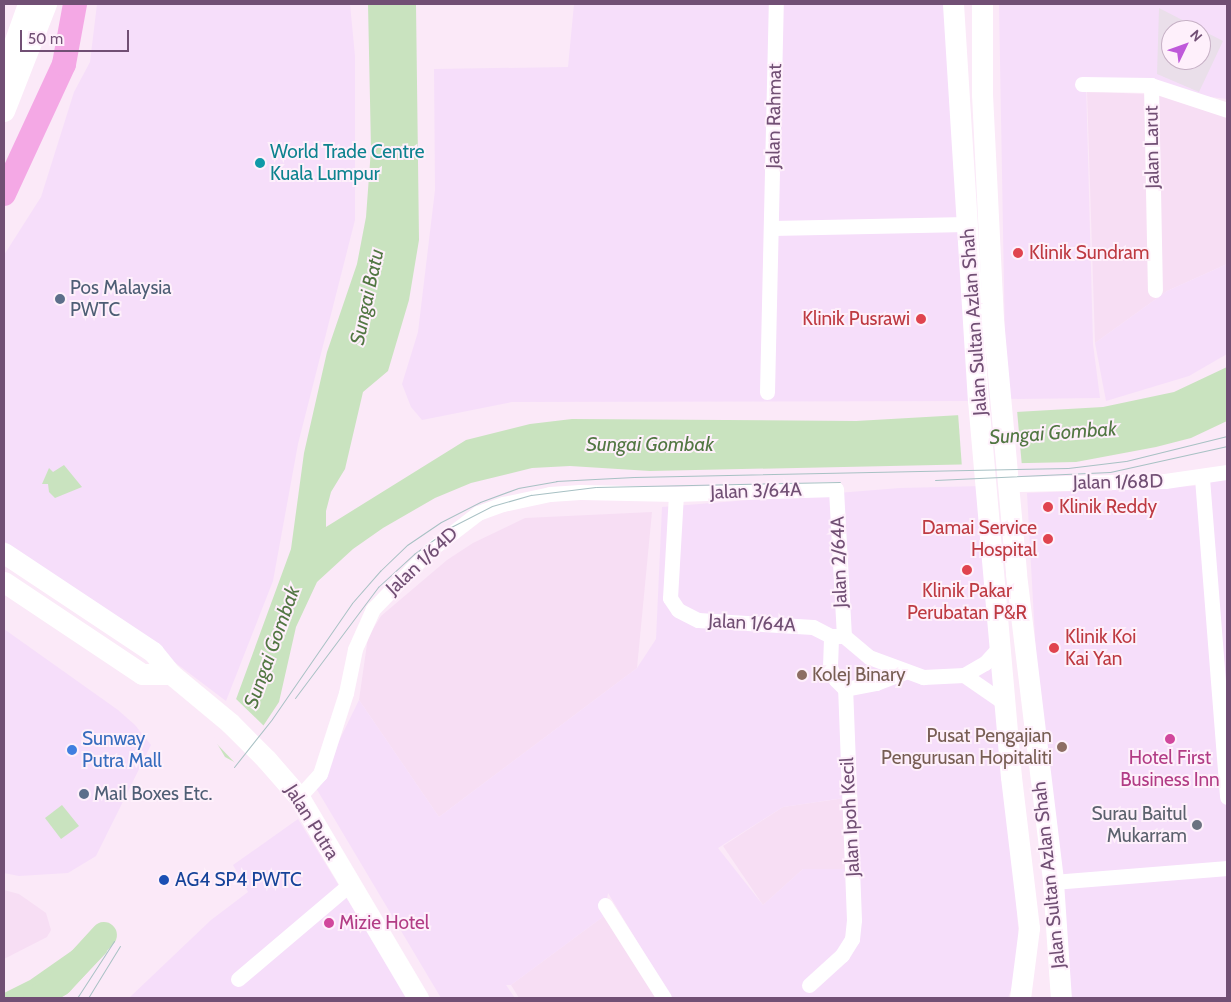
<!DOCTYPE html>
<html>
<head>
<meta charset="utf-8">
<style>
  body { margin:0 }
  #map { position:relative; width:1231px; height:1002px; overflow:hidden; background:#fbe9f8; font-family:Cabin,sans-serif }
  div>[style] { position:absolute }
  .residential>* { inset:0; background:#f7def4 }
  .commercial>* { inset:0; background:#f6defa }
  .industrial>* { inset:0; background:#eadfea }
  .water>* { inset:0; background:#c9e3bf }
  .pier>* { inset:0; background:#fbe9f8 }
  .river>* { height:26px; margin:-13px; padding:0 13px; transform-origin:13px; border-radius:13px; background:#c9e3bf }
  .street>* { height:15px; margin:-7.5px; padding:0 7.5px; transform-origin:7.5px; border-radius:7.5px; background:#fff }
  .secondary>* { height:21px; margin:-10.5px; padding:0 10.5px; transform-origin:10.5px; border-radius:10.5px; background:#fff }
  .primary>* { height:24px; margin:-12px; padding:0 12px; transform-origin:12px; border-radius:12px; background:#f4a8e5 }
  .tram>* { height:1px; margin:-0.5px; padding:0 0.5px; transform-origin:0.5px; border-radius:0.5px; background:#a8c1c4 }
  .dots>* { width:14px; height:14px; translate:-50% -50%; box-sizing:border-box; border:2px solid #fef0fb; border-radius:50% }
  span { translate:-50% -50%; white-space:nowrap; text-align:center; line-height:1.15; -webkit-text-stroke:4px #fef0fb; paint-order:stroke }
  .street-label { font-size:19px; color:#714f74 }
  .culture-label { font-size:19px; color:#0d838f }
  .left { translate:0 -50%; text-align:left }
  .health-label { font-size:19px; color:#be3a42 }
  .right { translate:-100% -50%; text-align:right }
  .service-label { font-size:19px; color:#4e5e75 }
  .education-label { font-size:19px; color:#785e54 }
  .shop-label { font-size:19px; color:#366cbe }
  .hotel-label { font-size:19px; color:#b23c85 }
  .worship-label { font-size:19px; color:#5b616d }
  .transit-label { font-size:19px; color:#164399 }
  .water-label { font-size:20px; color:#527743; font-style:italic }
  .frame { position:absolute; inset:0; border:5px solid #714f74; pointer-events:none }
  .north { position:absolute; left:1161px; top:20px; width:50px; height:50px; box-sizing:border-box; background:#fef0fb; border:1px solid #c6b0c5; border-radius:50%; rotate:48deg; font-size:14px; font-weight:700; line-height:20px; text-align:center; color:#714f74 }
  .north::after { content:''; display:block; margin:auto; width:18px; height:22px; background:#bf59da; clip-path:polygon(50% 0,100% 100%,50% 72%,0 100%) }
  .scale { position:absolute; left:20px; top:30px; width:109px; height:22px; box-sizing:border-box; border:2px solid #714f74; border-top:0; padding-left:6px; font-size:15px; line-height:18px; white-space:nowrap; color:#714f74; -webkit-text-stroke:4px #fef0fb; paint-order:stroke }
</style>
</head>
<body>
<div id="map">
  <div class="residential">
    <i style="clip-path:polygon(1087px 91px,1158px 95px,1227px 104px,1227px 264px,1167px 291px,1095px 343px)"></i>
    <i style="clip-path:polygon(652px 512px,637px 668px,439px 817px,359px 700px,368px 637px,381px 616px,447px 560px,473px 543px,525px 518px)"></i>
    <i style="clip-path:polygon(845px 798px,848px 869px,803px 869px,763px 905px,723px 846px,783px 807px)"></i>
    <i style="clip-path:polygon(4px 890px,19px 894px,46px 913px,51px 930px,47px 937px,4px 959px)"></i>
    <i style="clip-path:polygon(604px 916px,658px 998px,519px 998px,511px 985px)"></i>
  </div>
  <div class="commercial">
    <i style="clip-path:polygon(97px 4px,350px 4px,355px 56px,355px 220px,298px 444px,273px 581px,226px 701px,99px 605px,4px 541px,4px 255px,41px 197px,74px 92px,90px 62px)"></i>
    <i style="clip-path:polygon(574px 4px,944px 4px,970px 401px,512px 402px,422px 420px,411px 407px,402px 384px,418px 332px,435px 190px,434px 69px,568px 67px)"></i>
    <i style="clip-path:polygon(evenodd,999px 4px,1227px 4px,1227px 99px,1086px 82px,1093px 344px,1100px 398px,1006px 399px,999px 4px,1171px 30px,1201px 30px,1201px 60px,1171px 60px,1171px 30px)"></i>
    <i style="clip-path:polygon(1227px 264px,1227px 354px,1189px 376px,1106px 401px,1095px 343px,1167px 291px)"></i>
    <i style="clip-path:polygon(1227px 477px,1227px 998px,1055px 998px,1027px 493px,1194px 486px)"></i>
    <i style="clip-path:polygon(evenodd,983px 486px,1020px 951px,1015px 979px,1008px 998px,671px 998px,608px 893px,604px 916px,511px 985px,506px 985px,515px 998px,441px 998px,316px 788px,359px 700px,439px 817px,637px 668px,656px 639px,662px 507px,900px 488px,983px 486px,844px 798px,848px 869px,803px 869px,763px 905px,718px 848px,783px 807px,844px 798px)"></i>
    <i style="clip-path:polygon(4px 629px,118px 710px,135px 725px,151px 745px,96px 856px,68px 873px,19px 876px,4px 873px)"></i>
    <i style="clip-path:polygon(298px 819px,408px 998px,129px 998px,211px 920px,248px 892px,233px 865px)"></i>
  </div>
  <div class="industrial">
    <i style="clip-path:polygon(evenodd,1159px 8px,1223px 41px,1199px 92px,1157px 74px,1159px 8px,1171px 30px,1201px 30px,1201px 60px,1171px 60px,1171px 30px)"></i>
  </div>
  <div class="water">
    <i style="clip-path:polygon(368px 4px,416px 4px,419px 240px,409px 300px,388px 371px,363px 392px,345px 469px,331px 492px,326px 511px,326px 527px,466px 440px,530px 424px,572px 419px,856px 421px,1103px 407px,1174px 392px,1227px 367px,1227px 421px,1191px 438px,1156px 447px,1076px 462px,650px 471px,570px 466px,532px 468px,471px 483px,435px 498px,383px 528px,353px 549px,317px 582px,296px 627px,279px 702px,238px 764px,225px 757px,215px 740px,235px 702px,291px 549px,304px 453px,327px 352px,357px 264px,366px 217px,371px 149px)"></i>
    <i style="clip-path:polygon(64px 465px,82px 487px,55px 498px,49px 492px,48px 484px,42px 484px,49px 468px,53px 472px)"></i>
    <i style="clip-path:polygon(62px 805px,79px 826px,61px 839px,45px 818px)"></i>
    <i style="clip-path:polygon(90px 938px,101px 939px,107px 952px,71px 990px,59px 998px,4px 998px,4px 993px,30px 980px)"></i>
  </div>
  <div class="pier">
    <i style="clip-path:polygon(1017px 410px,1022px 467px,962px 468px,958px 413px)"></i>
    <i style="clip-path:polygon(234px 697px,265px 727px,238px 766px,213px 740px)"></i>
  </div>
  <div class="river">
    <i style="left:36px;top:998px;width:28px;rotate:-32deg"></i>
    <i style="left:60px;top:983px;width:65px;rotate:-47.5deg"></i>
  </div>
  <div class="street">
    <i style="left:1082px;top:84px;width:69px;rotate:0.8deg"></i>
    <i style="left:1151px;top:85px;width:80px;rotate:18.2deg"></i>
    <i style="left:1151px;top:85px;width:205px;rotate:88.9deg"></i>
    <i style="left:772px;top:228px;width:195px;rotate:-1.2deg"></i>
    <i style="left:767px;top:392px;width:388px;rotate:-88.7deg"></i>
    <i style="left:1202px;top:478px;width:320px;rotate:85.5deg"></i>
    <i style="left:1010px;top:488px;width:9px;rotate:-27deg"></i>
    <i style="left:1018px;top:484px;width:147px;rotate:-1.2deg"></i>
    <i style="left:1165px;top:481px;width:63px;rotate:-8.3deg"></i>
    <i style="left:676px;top:494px;width:104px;rotate:93.3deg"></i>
    <i style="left:670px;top:598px;width:14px;rotate:56deg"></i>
    <i style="left:678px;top:610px;width:22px;rotate:27deg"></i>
    <i style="left:698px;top:620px;width:115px;rotate:3.5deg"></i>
    <i style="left:813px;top:627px;width:20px;rotate:27deg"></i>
    <i style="left:831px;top:636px;width:13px"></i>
    <i style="left:844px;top:636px;width:33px;rotate:40deg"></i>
    <i style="left:869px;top:657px;width:58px;rotate:20.3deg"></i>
    <i style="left:923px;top:677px;width:41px;rotate:-2.8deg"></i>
    <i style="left:964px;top:675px;width:24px;rotate:-30deg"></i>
    <i style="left:985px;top:663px;width:24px;rotate:-48deg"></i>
    <i style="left:964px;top:675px;width:51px;rotate:34.6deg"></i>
    <i style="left:845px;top:689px;width:32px;rotate:-11deg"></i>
    <i style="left:876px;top:683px;width:30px;rotate:-21deg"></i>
    <i style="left:299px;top:797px;width:31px;rotate:-48deg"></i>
    <i style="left:320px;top:774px;width:85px;rotate:-72.2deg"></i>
    <i style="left:346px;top:693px;width:45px;rotate:-78.4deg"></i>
    <i style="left:355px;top:649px;width:44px;rotate:-65.8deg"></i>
    <i style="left:373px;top:609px;width:82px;rotate:-46deg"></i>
    <i style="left:430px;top:550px;width:61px;rotate:-37.6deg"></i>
    <i style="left:478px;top:513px;width:27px;rotate:-20deg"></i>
    <i style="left:503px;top:504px;width:48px;rotate:-12deg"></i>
    <i style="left:550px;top:494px;width:30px;rotate:-4deg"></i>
    <i style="left:580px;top:492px;width:96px;rotate:1.2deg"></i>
    <i style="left:676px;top:494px;width:160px;rotate:-1.8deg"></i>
    <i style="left:836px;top:489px;width:147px;rotate:86.9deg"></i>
    <i style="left:1053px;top:882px;width:175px;rotate:-4.6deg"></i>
    <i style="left:605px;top:905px;width:110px;rotate:57.6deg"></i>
    <i style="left:238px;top:979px;width:147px;rotate:-40.3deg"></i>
    <i style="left:809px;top:985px;width:45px;rotate:-42.3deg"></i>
    <i style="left:842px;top:955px;width:19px;rotate:-58deg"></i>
    <i style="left:852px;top:939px;width:19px;rotate:-84deg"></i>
    <i style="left:854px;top:920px;width:231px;rotate:-92.2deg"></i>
    <i style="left:845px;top:689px;width:13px;rotate:-135deg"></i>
    <i style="left:836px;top:680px;width:14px;rotate:-115deg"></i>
    <i style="left:830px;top:667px;width:31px;rotate:-88deg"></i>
  </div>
  <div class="secondary">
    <i style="left:953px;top:4px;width:397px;rotate:86.4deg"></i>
    <i style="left:978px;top:400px;width:378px;rotate:85deg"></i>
    <i style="left:1011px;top:777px;width:152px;rotate:83.2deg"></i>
    <i style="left:1029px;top:928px;width:71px;rotate:97.3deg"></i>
    <i style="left:982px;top:4px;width:90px;rotate:90deg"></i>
    <i style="left:982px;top:94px;width:225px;rotate:87.2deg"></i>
    <i style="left:993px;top:319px;width:256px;rotate:84.8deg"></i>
    <i style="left:1016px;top:574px;width:310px;rotate:83.1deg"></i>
    <i style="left:1053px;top:882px;width:116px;rotate:86.1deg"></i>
    <i style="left:4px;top:71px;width:71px;rotate:-70.3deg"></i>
    <i style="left:4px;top:111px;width:115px;rotate:-68.6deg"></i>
    <i style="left:4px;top:553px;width:179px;rotate:33.6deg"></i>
    <i style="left:153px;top:652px;width:28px;rotate:51deg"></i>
    <i style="left:171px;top:674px;width:77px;rotate:39.7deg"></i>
    <i style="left:230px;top:723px;width:51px;rotate:45deg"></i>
    <i style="left:266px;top:759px;width:50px;rotate:49deg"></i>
    <i style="left:299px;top:797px;width:234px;rotate:59.4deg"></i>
    <i style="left:4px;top:582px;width:166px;rotate:33.7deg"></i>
    <i style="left:142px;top:674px;width:29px"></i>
  </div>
  <div class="primary">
    <i style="left:4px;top:194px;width:143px;rotate:-65.2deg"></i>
    <i style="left:64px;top:64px;width:61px;rotate:-79.6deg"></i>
  </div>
  <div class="tram">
    <i style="left:935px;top:480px;width:175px;rotate:-2.6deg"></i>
    <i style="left:1110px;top:472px;width:120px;rotate:-12.5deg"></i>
    <i style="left:295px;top:698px;width:139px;rotate:-53.2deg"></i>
    <i style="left:378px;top:587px;width:49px;rotate:-42.5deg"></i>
    <i style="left:414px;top:554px;width:46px;rotate:-36.1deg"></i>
    <i style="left:451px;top:527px;width:46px;rotate:-27.1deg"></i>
    <i style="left:492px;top:506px;width:41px;rotate:-15.8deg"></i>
    <i style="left:531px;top:495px;width:65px;rotate:-7deg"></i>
    <i style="left:596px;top:487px;width:244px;rotate:-1.2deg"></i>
    <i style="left:234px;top:767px;width:61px;rotate:-51.6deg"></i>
    <i style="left:272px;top:719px;width:141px;rotate:-55.4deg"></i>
    <i style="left:352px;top:603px;width:43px;rotate:-48.8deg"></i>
    <i style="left:380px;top:571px;width:37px;rotate:-44deg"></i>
    <i style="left:407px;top:545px;width:41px;rotate:-34.1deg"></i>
    <i style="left:441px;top:522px;width:44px;rotate:-27.1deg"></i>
    <i style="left:480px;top:502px;width:40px;rotate:-20.2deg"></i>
    <i style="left:518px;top:488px;width:39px;rotate:-10deg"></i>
    <i style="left:556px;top:481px;width:78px;rotate:-2.9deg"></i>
    <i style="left:634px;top:477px;width:434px;rotate:-1.2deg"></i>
    <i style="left:1068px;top:468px;width:58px;rotate:-6.9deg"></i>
    <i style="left:1126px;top:461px;width:104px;rotate:-13.9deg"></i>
    <i style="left:77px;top:998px;width:68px;rotate:-57deg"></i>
    <i style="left:88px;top:998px;width:61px;rotate:-58.4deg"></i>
  </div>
  <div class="dots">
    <i style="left:260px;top:163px;background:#0f9aa8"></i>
    <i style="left:1018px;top:253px;background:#e0444e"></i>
    <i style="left:60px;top:299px;background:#5c6f8a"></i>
    <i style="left:921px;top:319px;background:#e0444e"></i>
    <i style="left:1048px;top:507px;background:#e0444e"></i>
    <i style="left:1048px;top:539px;background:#e0444e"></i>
    <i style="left:967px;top:570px;background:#e0444e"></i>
    <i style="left:1054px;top:648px;background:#e0444e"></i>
    <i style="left:802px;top:675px;background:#8d6e63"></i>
    <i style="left:1170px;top:739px;background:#d1479c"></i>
    <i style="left:1062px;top:747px;background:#8d6e63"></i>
    <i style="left:72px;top:750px;background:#3f7fe0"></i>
    <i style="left:84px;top:794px;background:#5c6f8a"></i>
    <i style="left:1197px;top:825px;background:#6b7280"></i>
    <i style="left:164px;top:880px;background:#1a4fb4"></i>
    <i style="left:329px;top:923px;background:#d1479c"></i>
  </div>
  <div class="street-label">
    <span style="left:774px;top:116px;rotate:-89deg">Jalan Rahmat</span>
    <span style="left:1152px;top:147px;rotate:-91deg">Jalan Larut</span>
    <span style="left:974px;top:322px;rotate:-94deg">Jalan Sultan Azlan Shah</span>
    <span style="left:1118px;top:482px;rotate:-1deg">Jalan 1/68D</span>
    <span style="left:756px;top:491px;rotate:-2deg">Jalan 3/64A</span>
    <span style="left:422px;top:561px;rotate:-43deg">Jalan 1/64D</span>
    <span style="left:839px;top:562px;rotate:-92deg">Jalan 2/64A</span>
    <span style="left:752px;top:623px;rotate:3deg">Jalan 1/64A</span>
    <span style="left:850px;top:817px;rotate:-93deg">Jalan Ipoh Kecil</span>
    <span style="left:312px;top:822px;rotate:58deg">Jalan Putra</span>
    <span style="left:1049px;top:875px;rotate:-96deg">Jalan Sultan Azlan Shah</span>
  </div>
  <div class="culture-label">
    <span class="left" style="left:270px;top:163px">World Trade Centre<br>Kuala Lumpur</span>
  </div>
  <div class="health-label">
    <span class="left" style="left:1029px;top:253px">Klinik Sundram</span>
    <span class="right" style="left:910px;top:319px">Klinik Pusrawi</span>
    <span class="left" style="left:1059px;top:507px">Klinik Reddy</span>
    <span class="right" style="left:1037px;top:539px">Damai Service<br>Hospital</span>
    <span style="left:967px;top:602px">Klinik Pakar<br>Perubatan P&amp;R</span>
    <span class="left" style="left:1065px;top:648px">Klinik Koi<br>Kai Yan</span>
  </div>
  <div class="service-label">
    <span class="left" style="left:70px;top:299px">Pos Malaysia<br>PWTC</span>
    <span class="left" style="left:94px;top:794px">Mail Boxes Etc.</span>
  </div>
  <div class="education-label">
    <span class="left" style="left:812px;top:675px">Kolej Binary</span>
    <span class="right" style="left:1052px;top:747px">Pusat Pengajian<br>Pengurusan Hopitaliti</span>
  </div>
  <div class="shop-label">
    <span class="left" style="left:82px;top:750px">Sunway<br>Putra Mall</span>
  </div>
  <div class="hotel-label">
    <span style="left:1170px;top:769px">Hotel First<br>Business Inn</span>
    <span class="left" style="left:339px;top:923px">Mizie Hotel</span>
  </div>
  <div class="worship-label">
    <span class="right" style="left:1187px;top:825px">Surau Baitul<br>Mukarram</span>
  </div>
  <div class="transit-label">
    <span class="left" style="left:175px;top:880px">AG4 SP4 PWTC</span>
  </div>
  <div class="water-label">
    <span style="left:367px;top:297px;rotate:-78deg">Sungai Batu</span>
    <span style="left:1053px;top:433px;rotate:-4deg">Sungai Gombak</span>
    <span style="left:650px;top:444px">Sungai Gombak</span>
    <span style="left:272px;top:647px;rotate:-70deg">Sungai Gombak</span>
  </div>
  <div class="frame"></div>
  <div class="north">N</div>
  <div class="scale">50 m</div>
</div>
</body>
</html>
